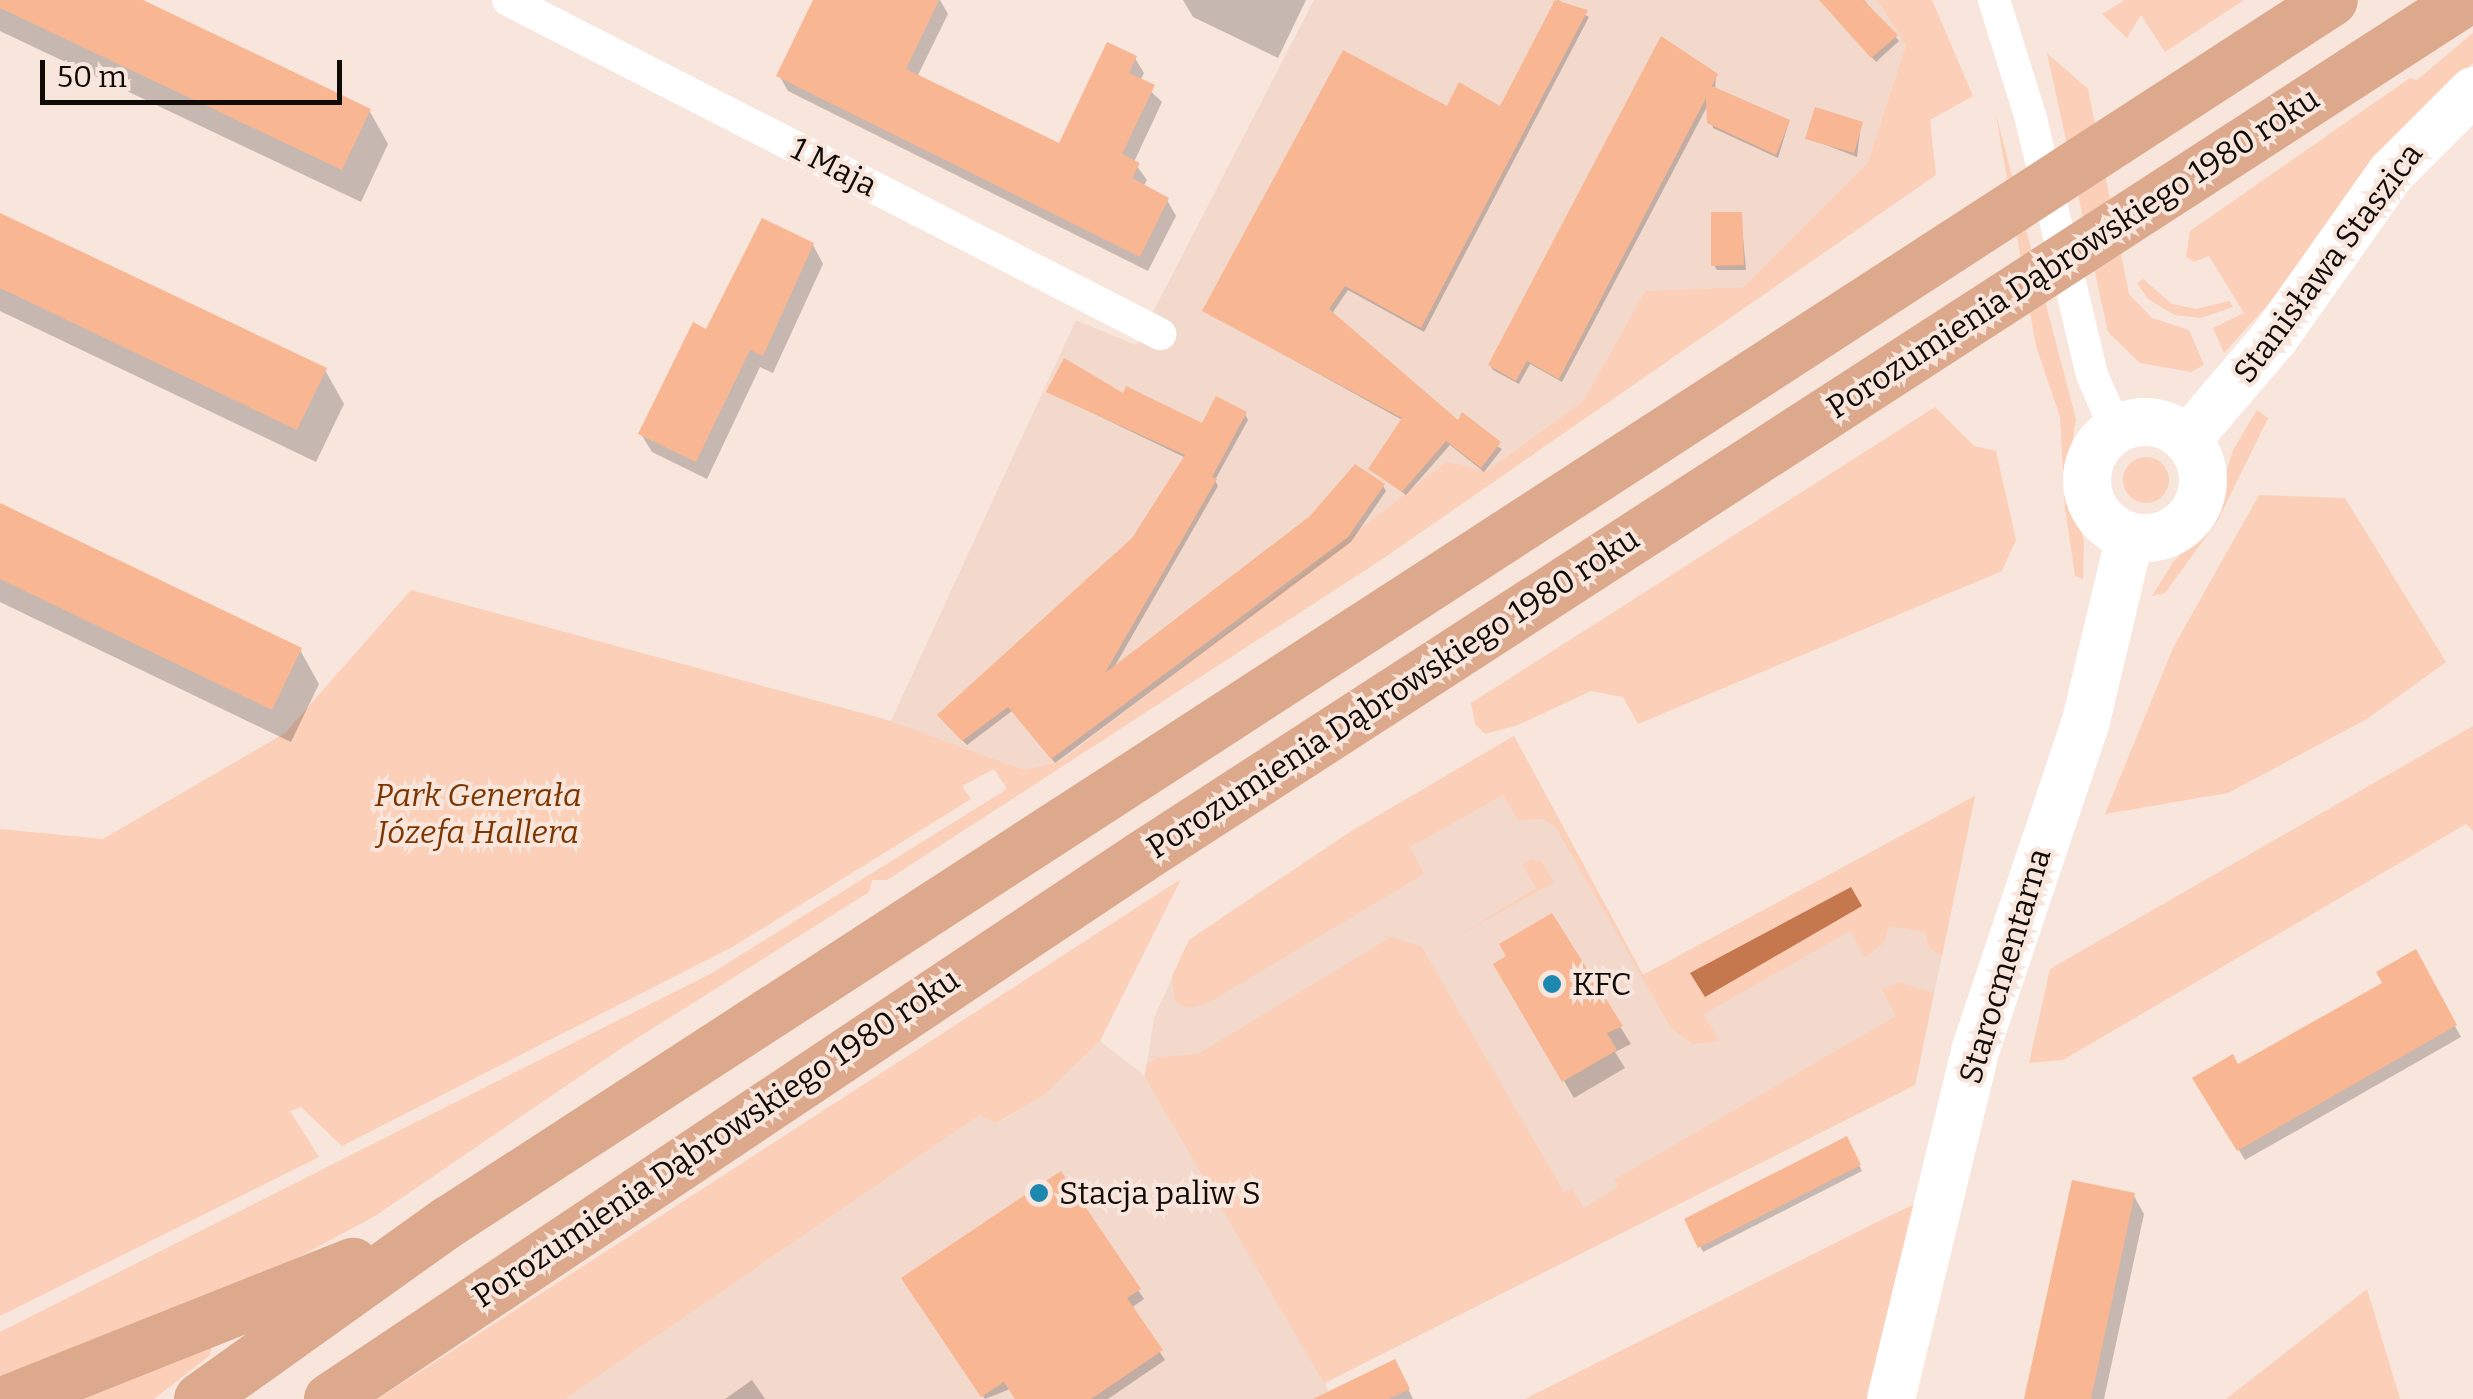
<!DOCTYPE html>
<html>
<head>
<meta charset="utf-8">
<style>
  body { margin:0 }
  #map { position:relative; width:2473px; height:1399px; overflow:hidden; background:#f8e5dc; font-family:Bitter,serif }
  div>[style] { position:absolute }
  .built>* { inset:0; background:#f2d9cc }
  .green>* { inset:0; background:#fbcfb8 }
  .round { border-radius:50% }
  .water>* { inset:0; background:#c5774d }
  .shadow>* { inset:0; background:#0003 }
  .building>* { inset:0; background:#f8b693 }
  .street>* { height:32px; margin:-16px; padding:0 16px; transform-origin:16px; border-radius:16px; background:#fff }
  .secondary>* { height:48px; margin:-24px; padding:0 24px; transform-origin:24px; border-radius:24px; background:#fff }
  .secondary>.ring { margin:-24px; padding:0; box-sizing:content-box; background:none; border:48px solid #fff; border-radius:50% }
  .primary>* { height:52px; margin:-26px; padding:0 26px; transform-origin:26px; border-radius:26px; background:#dca98c }
  .dots>* { width:28px; height:28px; translate:-50% -50%; box-sizing:border-box; border:5px solid #f8e5dc; border-radius:50% }
  span { translate:-50% -50%; white-space:nowrap; text-align:center; line-height:1.15; -webkit-text-stroke:8px #f8e5dc; paint-order:stroke }
  .street-label { font-size:32px; color:#110b08 }
  .park-label { font-size:32px; color:#7e3600; font-style:italic }
  .poi-label { font-size:32px; color:#110b08 }
  .left { translate:0 -50%; text-align:left }
  .scale { position:absolute; left:40px; top:60px; width:302px; height:45px; box-sizing:border-box; border:5px solid #110b08; border-top:0; padding-left:12px; font-size:30px; line-height:35px; white-space:nowrap; color:#110b08; -webkit-text-stroke:8px #f8e5dc; paint-order:stroke }
</style>
</head>
<body>
<div id="map">
  <div class="built">
    <i style="clip-path:polygon(1314px 0,1877px 0,1906px 45px,1868px 162px,1743px 287px,1645px 291px,1584px 400px,1487px 471px,1445px 463px,1061px 761px,1024px 770px,891px 721px,1076px 320px,1136px 345px)"></i>
    <i style="clip-path:polygon(1514px 736px,1643px 975px,1975px 796px,1915px 1085px,1325px 1383px,1331px 1399px,565px 1399px,980px 1114px,997px 1123px,1043px 1096px,1100px 1041px,1145px 1076px,1154px 1018px,1189px 940px,1350px 832px)"></i>
  </div>
  <div class="green">
    <i style="clip-path:polygon(1877px 0,1932px 0,1973px 96px,1930px 120px,1936px 175px,1381px 560px,887px 880px,872px 880px,869px 892px,623px 1047px,375px 1216px,260px 1278px,0 1386px,0 1332px,712px 973px,1007px 789px,994px 769px,962px 786px,971px 799px,734px 946px,342px 1146px,301px 1107px,290px 1111px,319px 1157px,0 1316px,0 829px,103px 839px,285px 733px,411px 590px,891px 721px,1024px 770px,1061px 761px,1446px 462px,1487px 471px,1584px 400px,1645px 291px,1743px 287px,1868px 162px,1906px 45px)"></i>
    <i style="clip-path:polygon(2125px 0,2244px 0,2165px 52px,2141px 15px,2127px 38px,2102px 14px)"></i>
    <i style="clip-path:polygon(2473px 33px,2473px 63px,2410px 123px,2299px 270px,2224px 353px,2213px 328px,2244px 313px,2209px 256px,2194px 262px,2186px 257px,2190px 231px,2410px 78px,2417px 80px)"></i>
    <i style="clip-path:polygon(2047px 53px,2088px 89px,2129px 294px,2152px 318px,2189px 330px,2204px 365px,2191px 372px,2140px 363px,2108px 332px)"></i>
    <i style="clip-path:polygon(1996px 115px,2076px 419px,2066px 482px,2084px 541px,2083px 579px,2075px 576px,2065px 508px,2060px 417px,2036px 346px)"></i>
    <i style="clip-path:polygon(2143px 279px,2172px 304px,2196px 309px,2229px 301px,2233px 307px,2201px 318px,2175px 315px,2148px 299px,2137px 283px)"></i>
    <i style="clip-path:polygon(1935px 407px,1974px 446px,1996px 451px,2016px 540px,2002px 571px,1638px 724px,1623px 697px,1591px 691px,1518px 725px,1485px 734px,1475px 724px,1471px 703px)"></i>
    <i style="clip-path:polygon(2257px 410px,2268px 418px,2218px 520px,2165px 593px,2152px 596px,2173px 562px,2210px 525px,2233px 450px)"></i>
    <i class="round" style="left:2123px;top:457px;width:46px;height:46px"></i>
    <i style="clip-path:polygon(2259px 495px,2345px 498px,2446px 662px,2367px 719px,2228px 793px,2105px 814px,2173px 648px)"></i>
    <i style="clip-path:polygon(2473px 726px,2473px 831px,2466px 824px,2063px 1060px,2029px 1063px,2050px 969px)"></i>
    <i style="clip-path:polygon(1514px 736px,1643px 975px,1975px 796px,1942px 956px,1929px 948px,1925px 932px,1889px 926px,1884px 943px,1865px 957px,1850px 931px,1704px 1014px,1719px 1041px,1692px 1044px,1671px 1028px,1557px 829px,1544px 819px,1518px 820px,1503px 795px,1410px 847px,1424px 874px,1208px 1003px,1187px 1008px,1175px 1001px,1172px 976px,1189px 940px,1350px 832px)"></i>
    <i style="clip-path:polygon(1531px 859px,1541px 861px,1554px 882px,1460px 935px,1536px 888px,1522px 864px)"></i>
    <i style="clip-path:polygon(1181px 879px,1100px 1041px,1043px 1096px,996px 1123px,979px 1115px,565px 1399px,378px 1399px)"></i>
    <i style="clip-path:polygon(1391px 937px,1421px 946px,1564px 1192px,1572px 1189px,1584px 1208px,1618px 1187px,1614px 1180px,1896px 1016px,1882px 989px,1900px 983px,1934px 993px,1915px 1085px,1324px 1383px,1145px 1077px,1146px 1065px,1159px 1057px,1198px 1054px)"></i>
    <i style="clip-path:polygon(1915px 1204px,1868px 1399px,1525px 1399px,1879px 1221px)"></i>
    <i style="clip-path:polygon(2367px 1289px,2400px 1399px,2226px 1399px)"></i>
    <i style="clip-path:polygon(212px 1345px,210px 1355px,154px 1399px,74px 1399px)"></i>
  </div>
  <div class="water">
    <i style="clip-path:polygon(1851px 887px,1862px 906px,1705px 997px,1690px 973px)"></i>
  </div>
  <div class="shadow">
    <i style="clip-path:polygon(0 0,137px 0,369px 110px,388px 144px,361px 202px,0 31px)"></i>
    <i style="clip-path:polygon(899px 0,940px 0,948px 14px,917px 77px,1060px 146px,1135px 58px,1144px 73px,1140px 81px,1162px 102px,1134px 162px,1147px 180px,1143px 187px,1167px 200px,1176px 216px,1148px 271px,788px 91px,779px 75px)"></i>
    <i style="clip-path:polygon(1183px 0,1306px 0,1278px 58px,1193px 17px)"></i>
    <i style="clip-path:polygon(1558px 0,1589px 17px,1424px 332px,1348px 290px,1331px 315px,1458px 424px,1502px 449px,1484px 472px,1450px 445px,1406px 495px,1371px 469px,1404px 421px,1205px 311px,1448px 109px,1501px 109px)"></i>
    <i style="clip-path:polygon(1821px 0,1864px 0,1899px 41px,1876px 62px)"></i>
    <i style="clip-path:polygon(1716px 76px,1715px 90px,1789px 122px,1778px 158px,1713px 128px,1709px 103px,1562px 382px,1530px 364px,1519px 384px,1493px 370px,1490px 365px)"></i>
    <i style="clip-path:polygon(1861px 124px,1857px 157px,1808px 138px)"></i>
    <i style="clip-path:polygon(1741px 214px,1746px 270px,1717px 270px,1714px 265px)"></i>
    <i style="clip-path:polygon(0 216px,325px 370px,344px 404px,316px 462px,0 311px)"></i>
    <i style="clip-path:polygon(813px 245px,823px 264px,773px 373px,760px 367px,707px 479px,652px 452px,641px 434px)"></i>
    <i style="clip-path:polygon(1049px 392px,1124px 397px,1203px 426px,1245px 414px,1248px 420px,1215px 480px,1218px 486px,1112px 671px,1383px 486px,1386px 491px,1351px 542px,1055px 763px,1012px 711px,967px 745px,943px 721px,1134px 539px,1186px 458px)"></i>
    <i style="clip-path:polygon(0 506px,300px 650px,319px 684px,291px 742px,0 602px)"></i>
    <i style="clip-path:polygon(1551px 917px,1631px 1044px,1615px 1052px,1625px 1068px,1574px 1098px,1496px 965px)"></i>
    <i style="clip-path:polygon(2415px 953px,2461px 1037px,2245px 1160px,2196px 1079px,2238px 1068px,2385px 984px)"></i>
    <i style="clip-path:polygon(1846px 1139px,1862px 1171px,1703px 1252px,1687px 1220px)"></i>
    <i style="clip-path:polygon(1060px 1174px,1144px 1299px,1131px 1308px,1165px 1360px,1108px 1399px,1017px 1399px,1010px 1389px,985px 1399px,909px 1288px)"></i>
    <i style="clip-path:polygon(2134px 1196px,2144px 1214px,2104px 1399px,2028px 1399px)"></i>
    <i style="clip-path:polygon(1401px 1374px,1413px 1399px,1334px 1399px)"></i>
    <i style="clip-path:polygon(752px 1380px,765px 1399px,725px 1399px)"></i>
  </div>
  <div class="building">
    <i style="clip-path:polygon(0 0,143px 0,371px 109px,342px 170px,0 8px)"></i>
    <i style="clip-path:polygon(813px 0,939px 0,906px 69px,1059px 143px,1107px 42px,1137px 56px,1129px 73px,1155px 85px,1122px 154px,1140px 163px,1132px 178px,1169px 198px,1140px 257px,776px 76px)"></i>
    <i style="clip-path:polygon(1555px 0,1588px 10px,1421px 328px,1345px 286px,1329px 309px,1458px 420px,1462px 412px,1501px 442px,1481px 468px,1446px 441px,1402px 492px,1368px 469px,1402px 418px,1202px 311px,1343px 50px,1447px 106px,1459px 82px,1500px 106px)"></i>
    <i style="clip-path:polygon(1819px 0,1863px 0,1898px 35px,1871px 58px)"></i>
    <i style="clip-path:polygon(1661px 36px,1718px 74px,1712px 86px,1790px 120px,1776px 155px,1707px 123px,1706px 98px,1559px 379px,1527px 361px,1516px 381px,1488px 365px)"></i>
    <i style="clip-path:polygon(1815px 107px,1863px 122px,1854px 153px,1805px 139px)"></i>
    <i style="clip-path:polygon(1711px 212px,1742px 212px,1744px 265px,1711px 266px)"></i>
    <i style="clip-path:polygon(0 213px,327px 368px,297px 430px,0 288px)"></i>
    <i style="clip-path:polygon(762px 218px,814px 243px,763px 356px,750px 350px,696px 462px,638px 434px,693px 322px,706px 329px)"></i>
    <i style="clip-path:polygon(1064px 358px,1123px 393px,1126px 386px,1202px 423px,1216px 396px,1247px 412px,1212px 477px,1217px 479px,1105px 673px,1310px 516px,1355px 464px,1385px 484px,1348px 537px,1051px 759px,1008px 707px,962px 741px,937px 715px,1132px 538px,1185px 455px,1046px 392px)"></i>
    <i style="clip-path:polygon(0 503px,302px 648px,272px 710px,0 579px)"></i>
    <i style="clip-path:polygon(1552px 913px,1623px 1026px,1607px 1033px,1617px 1050px,1562px 1082px,1493px 964px,1506px 956px,1499px 944px)"></i>
    <i style="clip-path:polygon(2416px 949px,2457px 1025px,2237px 1151px,2192px 1078px,2233px 1054px,2238px 1064px,2382px 983px,2376px 972px)"></i>
    <i style="clip-path:polygon(1847px 1136px,1861px 1165px,1698px 1248px,1684px 1219px)"></i>
    <i style="clip-path:polygon(1061px 1171px,1141px 1289px,1127px 1298px,1163px 1350px,1091px 1399px,1015px 1399px,1004px 1382px,981px 1397px,901px 1278px)"></i>
    <i style="clip-path:polygon(2072px 1180px,2135px 1193px,2091px 1399px,2024px 1399px)"></i>
    <i style="clip-path:polygon(1395px 1359px,1410px 1389px,1388px 1399px,1313px 1399px)"></i>
  </div>
  <div class="street">
    <i style="left:508px;top:0;width:733px;rotate:27.12deg"></i>
    <i style="left:1994px;top:0;width:125px;rotate:72.7deg"></i>
    <i style="left:2031px;top:119px;width:263px;rotate:76.6deg"></i>
    <i style="left:2092px;top:375px;width:60px;rotate:66.4deg"></i>
  </div>
  <div class="secondary">
    <i class="ring" style="left:2087px;top:422px;width:68px;height:68px"></i>
    <i style="left:2187px;top:440px;width:135px;rotate:-49.5deg"></i>
    <i style="left:2275px;top:337px;width:201px;rotate:-54.7deg"></i>
    <i style="left:2391px;top:173px;width:116px;rotate:-45deg"></i>
    <i style="left:1891px;top:1399px;width:358px;rotate:-76.4deg"></i>
    <i style="left:1975px;top:1051px;width:344px;rotate:-71.4deg"></i>
    <i style="left:2085px;top:725px;width:194px;rotate:-76.6deg"></i>
  </div>
  <div class="primary">
    <i style="left:13px;top:1399px;width:366px;rotate:-21.7deg"></i>
    <i style="left:200px;top:1399px;width:307px;rotate:-35.5deg"></i>
    <i style="left:450px;top:1221px;width:2243px;rotate:-32.97deg"></i>
    <i style="left:330px;top:1399px;width:974px;rotate:-33.74deg"></i>
    <i style="left:1140px;top:858px;width:1579px;rotate:-32.92deg"></i>
  </div>
  <div class="dots">
    <i style="left:1552px;top:984px;background:#1d88af"></i>
    <i style="left:1039px;top:1193px;background:#1d88af"></i>
  </div>
  <div class="street-label">
    <span style="left:834px;top:167px;rotate:27deg">1 Maja</span>
    <span style="left:2073px;top:253px;rotate:-33deg">Porozumienia Dąbrowskiego 1980 roku</span>
    <span style="left:2328px;top:263px;rotate:-53deg">Stanisława Staszica</span>
    <span style="left:1393px;top:693px;rotate:-33deg">Porozumienia Dąbrowskiego 1980 roku</span>
    <span style="left:2005px;top:966px;rotate:-73deg">Starocmentarna</span>
    <span style="left:716px;top:1138px;rotate:-34deg">Porozumienia Dąbrowskiego 1980 roku</span>
  </div>
  <div class="park-label">
    <span style="left:478px;top:814px">Park Generała<br>Józefa Hallera</span>
  </div>
  <div class="poi-label">
    <span class="left" style="left:1572px;top:984px">KFC</span>
    <span class="left" style="left:1059px;top:1193px">Stacja paliw S</span>
  </div>
  <div class="scale">50 m</div>
</div>
</body>
</html>
